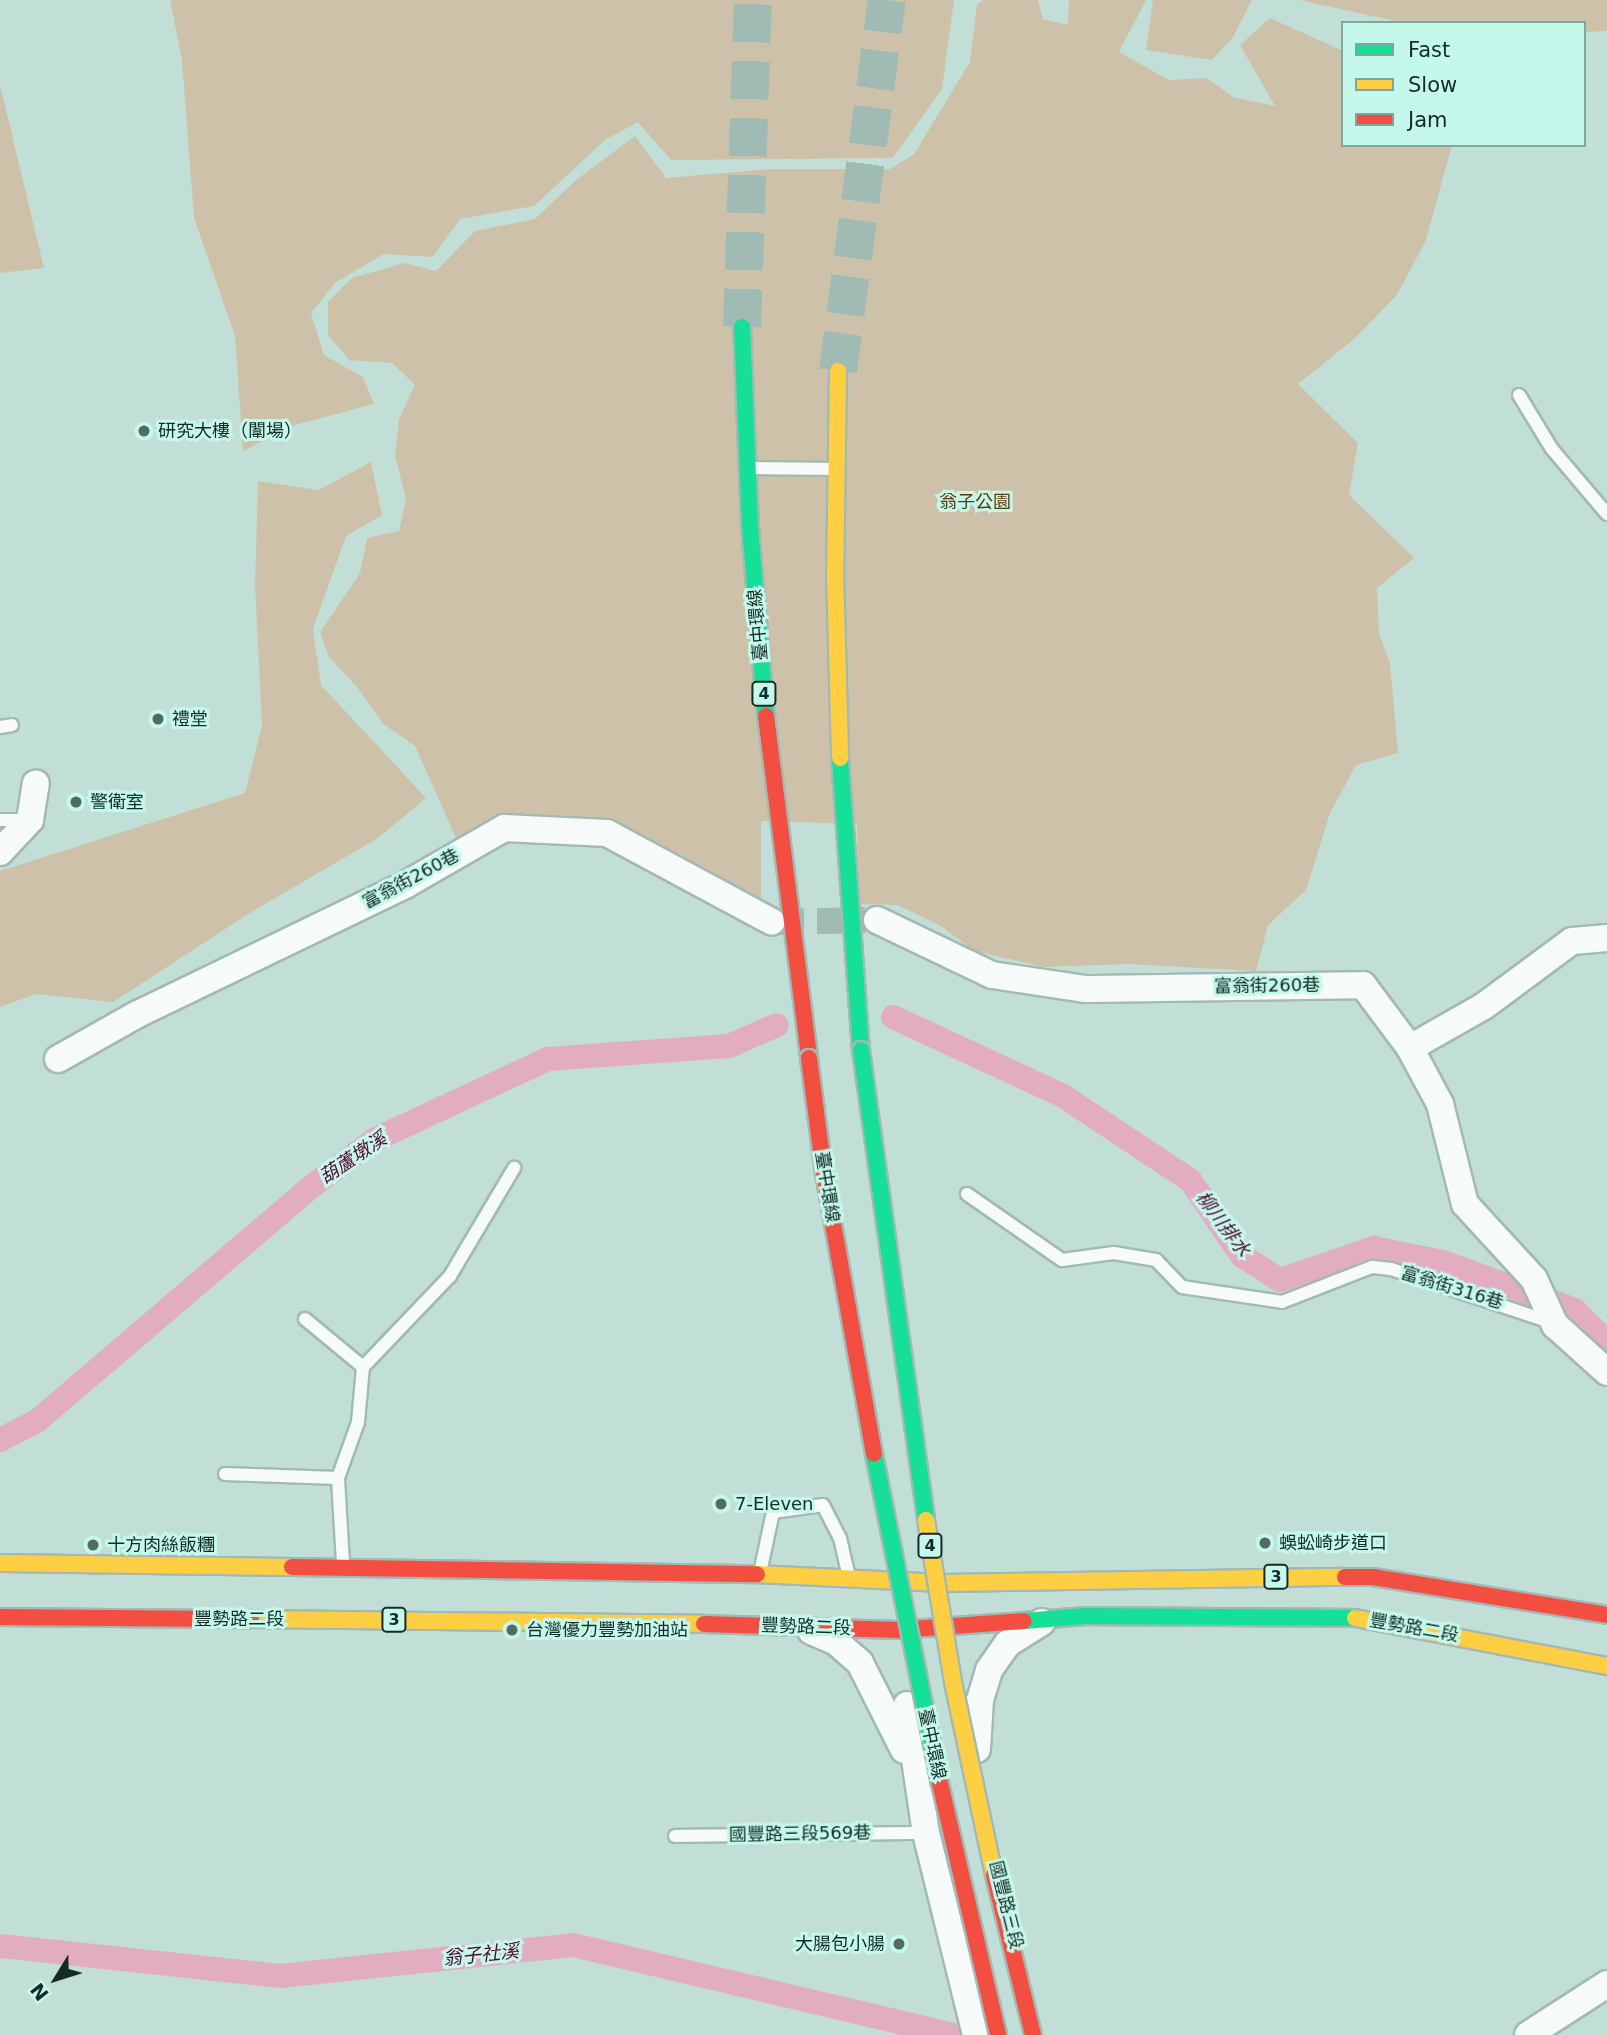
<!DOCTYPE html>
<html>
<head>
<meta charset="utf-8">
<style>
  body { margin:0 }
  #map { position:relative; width:1607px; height:2035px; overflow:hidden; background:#c2dfd7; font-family:"DejaVu Sans","Noto Sans TC",sans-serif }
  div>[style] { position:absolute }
  .green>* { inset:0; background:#cec1aa }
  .canal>* { height:24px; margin:-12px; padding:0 12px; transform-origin:12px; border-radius:12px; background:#e3adc1 }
  .street-tunnel>* { height:26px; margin-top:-13px; transform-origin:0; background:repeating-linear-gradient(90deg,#a0bbb4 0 26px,transparent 0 39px) }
  .highway-tunnel>* { height:38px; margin-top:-19px; transform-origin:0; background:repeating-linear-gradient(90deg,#a0bbb4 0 38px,transparent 0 57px) }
  .roads { filter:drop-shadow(2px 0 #a3b9b3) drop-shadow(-2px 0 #a3b9b3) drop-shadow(0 2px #a3b9b3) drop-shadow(0 -2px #a3b9b3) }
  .lane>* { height:12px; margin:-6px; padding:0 6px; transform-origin:6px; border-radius:6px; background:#f6faf9 }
  .street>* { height:26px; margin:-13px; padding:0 13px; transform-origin:13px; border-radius:13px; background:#f6faf9 }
  .fast>* { height:16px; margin:-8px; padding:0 8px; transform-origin:8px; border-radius:8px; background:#16e098 }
  .slow>* { height:16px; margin:-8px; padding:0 8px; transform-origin:8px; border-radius:8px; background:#ffcf43 }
  .jam>* { height:16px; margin:-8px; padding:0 8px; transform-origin:8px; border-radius:8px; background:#f24e42 }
  .bridges { filter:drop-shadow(2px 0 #a3b9b3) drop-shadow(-2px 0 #a3b9b3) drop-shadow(0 2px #a3b9b3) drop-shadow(0 -2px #a3b9b3) }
  .fast-bridge>* { height:16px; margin:-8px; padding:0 8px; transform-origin:8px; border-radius:8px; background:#16e098 }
  .slow-bridge>* { height:16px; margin:-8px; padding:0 8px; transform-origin:8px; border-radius:8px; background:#ffcf43 }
  .jam-bridge>* { height:16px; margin:-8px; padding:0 8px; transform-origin:8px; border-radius:8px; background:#f24e42 }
  .dots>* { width:19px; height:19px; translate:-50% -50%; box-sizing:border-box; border:4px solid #c3f8eb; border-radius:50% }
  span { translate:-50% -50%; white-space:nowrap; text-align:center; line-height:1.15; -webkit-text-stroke:6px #c3f8eb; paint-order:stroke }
  .shield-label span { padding:2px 5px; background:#c3f8eb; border:2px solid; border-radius:5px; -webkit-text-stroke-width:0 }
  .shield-label { font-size:16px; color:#162b26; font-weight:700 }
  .poi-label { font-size:18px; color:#162b26 }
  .left { translate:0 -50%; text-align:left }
  .right { translate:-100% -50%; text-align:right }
  .park-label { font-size:18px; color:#653609 }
  .street-label { font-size:18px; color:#162b26 }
  .water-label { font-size:19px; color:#56052d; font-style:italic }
  .legend { position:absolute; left:1341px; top:21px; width:245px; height:126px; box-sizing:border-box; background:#c3f8eb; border:2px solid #7ea69c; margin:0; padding:9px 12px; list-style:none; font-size:21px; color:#162b26 }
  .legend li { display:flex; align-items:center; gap:14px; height:35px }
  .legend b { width:35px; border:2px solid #7ea69c }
  .north { position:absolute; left:21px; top:1944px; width:70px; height:70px; -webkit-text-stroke:5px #c3f8eb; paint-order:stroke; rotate:232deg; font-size:19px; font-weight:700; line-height:28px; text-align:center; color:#162b26 }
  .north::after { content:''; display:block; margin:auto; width:24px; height:32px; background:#162b26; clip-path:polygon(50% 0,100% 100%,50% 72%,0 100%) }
</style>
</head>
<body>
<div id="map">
  <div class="green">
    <i style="clip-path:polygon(170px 0,954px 0,942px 89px,893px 158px,671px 160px,638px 122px,605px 140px,534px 206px,460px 219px,433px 257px,384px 254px,335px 283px,311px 313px,324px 355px,363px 377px,374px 404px,291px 426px,243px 451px,235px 336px,194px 218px,182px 60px)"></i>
    <i style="clip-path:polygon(984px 0,1038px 0,1043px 19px,1068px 25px,1069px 0,1146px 0,1119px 52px,1169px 80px,1207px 78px,1233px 97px,1275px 106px,1240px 45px,1270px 18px,1343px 51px,1343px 145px,1452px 145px,1426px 240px,1397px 295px,1353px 340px,1298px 384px,1358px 443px,1349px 495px,1414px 558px,1377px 588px,1379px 633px,1390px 663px,1398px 753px,1356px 765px,1330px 813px,1306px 890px,1268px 925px,1256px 971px,1128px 964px,1044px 967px,974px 951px,941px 926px,897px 905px,858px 904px,857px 824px,761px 821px,761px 913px,739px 902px,706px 871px,621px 828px,460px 847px,415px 746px,383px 724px,357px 687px,329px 657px,320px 632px,360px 573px,367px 538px,399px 531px,406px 498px,395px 457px,399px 419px,415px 385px,392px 363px,349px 360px,328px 335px,328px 302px,352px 278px,404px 263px,436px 271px,475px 231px,535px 219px,576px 180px,635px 136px,666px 178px,769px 169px,890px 169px,914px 154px,970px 62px,977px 4px)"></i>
    <i style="clip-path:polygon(1153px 0,1252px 0,1233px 37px,1212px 60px,1146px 50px)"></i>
    <i style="clip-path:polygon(1299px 0,1607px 0,1607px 31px,1584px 32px,1584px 23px,1405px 23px)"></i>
    <i style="clip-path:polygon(0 85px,44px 268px,0 273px)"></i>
    <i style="clip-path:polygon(371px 462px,382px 515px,346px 536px,313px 629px,321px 685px,426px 798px,378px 838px,253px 911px,113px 1002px,36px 994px,0 1007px,0 871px,245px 793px,262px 726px,255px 585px,258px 481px,319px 490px)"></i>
  </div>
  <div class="canal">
    <i style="left:893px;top:1017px;width:187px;rotate:24.9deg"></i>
    <i style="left:1063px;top:1096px;width:152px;rotate:33.5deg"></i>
    <i style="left:1190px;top:1180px;width:92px;rotate:55.6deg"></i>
    <i style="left:1242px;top:1256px;width:45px;rotate:32.3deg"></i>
    <i style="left:1280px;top:1280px;width:99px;rotate:-18.8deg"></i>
    <i style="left:1374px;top:1248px;width:70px;rotate:11.5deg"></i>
    <i style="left:1443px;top:1262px;width:140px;rotate:20deg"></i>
    <i style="left:1575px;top:1310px;width:46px;rotate:45.9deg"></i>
    <i style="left:0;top:1440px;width:42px;rotate:-27.2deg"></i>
    <i style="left:37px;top:1421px;width:360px;rotate:-40.5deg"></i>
    <i style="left:311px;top:1187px;width:79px;rotate:-36.7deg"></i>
    <i style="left:374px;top:1140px;width:192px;rotate:-25deg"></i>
    <i style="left:548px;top:1059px;width:181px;rotate:-4.1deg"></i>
    <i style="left:729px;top:1046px;width:52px;rotate:-23.6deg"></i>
    <i style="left:0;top:1946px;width:282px;rotate:6.1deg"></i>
    <i style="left:280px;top:1976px;width:295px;rotate:-6deg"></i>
    <i style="left:573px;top:1945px;width:391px;rotate:13.3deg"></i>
  </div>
  <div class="street-tunnel">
    <i style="left:778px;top:922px;width:87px;rotate:-1.3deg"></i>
  </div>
  <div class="highway-tunnel">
    <i style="left:742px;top:327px;width:327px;rotate:-88.1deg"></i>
    <i style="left:838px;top:371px;width:374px;rotate:-82.5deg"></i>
  </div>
  <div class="roads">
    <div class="lane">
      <i style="left:1519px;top:395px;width:63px;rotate:58.6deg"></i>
      <i style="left:1552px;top:449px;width:85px;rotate:49.8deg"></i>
      <i style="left:753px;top:468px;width:80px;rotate:0.7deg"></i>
      <i style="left:0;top:727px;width:12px;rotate:-9deg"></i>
      <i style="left:0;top:820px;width:26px"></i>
      <i style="left:967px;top:1194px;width:116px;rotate:34.8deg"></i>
      <i style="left:1062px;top:1260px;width:52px;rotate:-7.7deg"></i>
      <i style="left:1114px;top:1253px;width:43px;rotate:9.5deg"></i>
      <i style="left:1156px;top:1260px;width:37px;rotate:46deg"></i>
      <i style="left:1182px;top:1287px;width:101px;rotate:8.5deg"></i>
      <i style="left:1282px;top:1302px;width:97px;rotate:-21.3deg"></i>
      <i style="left:1372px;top:1267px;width:19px;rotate:6deg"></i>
      <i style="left:1391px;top:1269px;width:168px;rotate:18.4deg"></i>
      <i style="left:305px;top:1319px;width:75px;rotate:39.6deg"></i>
      <i style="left:225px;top:1474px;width:113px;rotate:2deg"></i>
      <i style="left:343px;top:1563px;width:85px;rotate:-93.4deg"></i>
      <i style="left:338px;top:1478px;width:59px;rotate:-70.3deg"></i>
      <i style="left:358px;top:1422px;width:55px;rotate:-84.8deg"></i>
      <i style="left:363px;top:1367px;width:126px;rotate:-46.3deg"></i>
      <i style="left:450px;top:1276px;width:126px;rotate:-59.3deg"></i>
      <i style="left:761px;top:1568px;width:57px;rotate:-77.9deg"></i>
      <i style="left:773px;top:1512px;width:50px;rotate:-8deg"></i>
      <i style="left:823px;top:1505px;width:37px;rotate:63deg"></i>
      <i style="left:840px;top:1538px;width:37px;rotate:77deg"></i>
      <i style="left:675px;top:1836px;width:251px;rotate:-0.7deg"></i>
    </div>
    <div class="street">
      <i style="left:0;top:852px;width:44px;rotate:-46.8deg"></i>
      <i style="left:30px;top:820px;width:37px;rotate:-81deg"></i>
      <i style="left:877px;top:920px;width:127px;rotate:25.6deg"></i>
      <i style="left:992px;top:975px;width:95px;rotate:8.5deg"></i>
      <i style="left:1086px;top:989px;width:277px;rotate:-0.8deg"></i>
      <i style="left:1363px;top:985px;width:79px;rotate:53.3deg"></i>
      <i style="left:1410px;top:1048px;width:64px;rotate:61.8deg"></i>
      <i style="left:1440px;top:1104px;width:103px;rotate:76deg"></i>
      <i style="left:1465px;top:1204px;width:102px;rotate:47.4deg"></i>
      <i style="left:1534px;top:1279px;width:51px;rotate:65.5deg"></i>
      <i style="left:1555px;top:1325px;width:70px;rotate:42.1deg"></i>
      <i style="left:1410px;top:1048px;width:85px;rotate:-29.6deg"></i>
      <i style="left:1484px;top:1006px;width:109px;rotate:-36.5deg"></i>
      <i style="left:1572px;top:941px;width:35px;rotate:-5deg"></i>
      <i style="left:58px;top:1059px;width:90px;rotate:-29.4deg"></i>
      <i style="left:136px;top:1015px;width:299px;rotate:-25.8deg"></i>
      <i style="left:405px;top:885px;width:114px;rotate:-29.9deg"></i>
      <i style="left:504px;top:828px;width:103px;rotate:2.8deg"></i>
      <i style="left:607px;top:833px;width:187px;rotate:28.3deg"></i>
      <i style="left:811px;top:1631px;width:26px;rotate:23deg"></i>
      <i style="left:835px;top:1641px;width:33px;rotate:41deg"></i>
      <i style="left:860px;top:1663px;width:97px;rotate:63.2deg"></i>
      <i style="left:907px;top:1705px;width:129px;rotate:81.6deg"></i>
      <i style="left:926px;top:1833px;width:208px;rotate:76.1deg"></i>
      <i style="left:977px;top:1749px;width:49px;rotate:-86.5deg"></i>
      <i style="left:980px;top:1700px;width:31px;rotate:-73deg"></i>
      <i style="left:989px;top:1670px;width:32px;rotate:-55deg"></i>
      <i style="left:1007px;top:1644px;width:41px;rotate:-32.2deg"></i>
      <i style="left:1528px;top:2035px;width:94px;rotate:-32.8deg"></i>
    </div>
    <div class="fast">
      <i style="left:742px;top:327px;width:200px;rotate:87.7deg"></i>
      <i style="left:750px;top:527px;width:190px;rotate:85.2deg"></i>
      <i style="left:840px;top:758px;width:293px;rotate:85.9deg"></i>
      <i style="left:1024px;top:1621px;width:62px;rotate:-4.6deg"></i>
      <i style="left:1086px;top:1616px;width:269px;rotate:0.4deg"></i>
    </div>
    <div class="slow">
      <i style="left:838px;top:371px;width:203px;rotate:90.8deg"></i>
      <i style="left:835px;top:574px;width:184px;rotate:88.4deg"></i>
      <i style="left:0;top:1563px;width:292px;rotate:0.8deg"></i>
      <i style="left:757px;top:1574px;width:185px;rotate:2.8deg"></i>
      <i style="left:942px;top:1583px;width:403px;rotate:-0.9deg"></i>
      <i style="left:1355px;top:1618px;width:257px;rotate:10.8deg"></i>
      <i style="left:251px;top:1619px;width:453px;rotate:0.6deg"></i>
    </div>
    <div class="jam">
      <i style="left:766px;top:716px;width:345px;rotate:82.8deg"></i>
      <i style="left:292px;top:1567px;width:465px;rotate:0.9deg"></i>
      <i style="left:1345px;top:1577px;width:28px"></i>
      <i style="left:1373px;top:1577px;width:237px;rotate:9.2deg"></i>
      <i style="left:0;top:1617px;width:251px;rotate:0.5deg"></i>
      <i style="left:704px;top:1624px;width:194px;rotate:1.8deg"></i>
      <i style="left:898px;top:1630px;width:126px;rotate:-4.1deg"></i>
    </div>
  </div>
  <div class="bridges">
    <div class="fast-bridge">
      <i style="left:861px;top:1050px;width:474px;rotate:82.1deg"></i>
      <i style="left:874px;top:1454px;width:336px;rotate:78.7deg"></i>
    </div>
    <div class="slow-bridge">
      <i style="left:926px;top:1520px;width:164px;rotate:80.5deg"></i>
      <i style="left:953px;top:1682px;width:197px;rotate:78deg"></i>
    </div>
    <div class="jam-bridge">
      <i style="left:809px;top:1058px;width:116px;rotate:82.6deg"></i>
      <i style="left:824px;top:1173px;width:285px;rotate:79.9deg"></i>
      <i style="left:940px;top:1783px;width:259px;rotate:77deg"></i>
      <i style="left:994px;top:1875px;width:165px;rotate:76.3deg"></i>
    </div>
  </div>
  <div class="dots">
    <i style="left:144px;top:431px;background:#526a64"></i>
    <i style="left:158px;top:719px;background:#526a64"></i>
    <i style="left:76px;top:802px;background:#526a64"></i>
    <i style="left:721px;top:1504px;background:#526a64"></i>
    <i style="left:1265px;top:1543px;background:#526a64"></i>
    <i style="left:93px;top:1545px;background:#526a64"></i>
    <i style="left:512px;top:1630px;background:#526a64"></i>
    <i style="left:899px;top:1944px;background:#526a64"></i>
  </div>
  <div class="shield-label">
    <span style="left:764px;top:694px">4</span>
    <span style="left:930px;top:1546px">4</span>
    <span style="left:1276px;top:1577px">3</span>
    <span style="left:394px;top:1620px">3</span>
  </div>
  <div class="poi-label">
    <span class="left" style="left:158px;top:431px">研究大樓（闈場）</span>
    <span class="left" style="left:172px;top:719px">禮堂</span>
    <span class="left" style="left:90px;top:802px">警衛室</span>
    <span class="left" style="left:735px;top:1504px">7-Eleven</span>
    <span class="left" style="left:1279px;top:1543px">蜈蚣崎步道口</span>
    <span class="left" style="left:107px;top:1545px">十方肉絲飯糰</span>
    <span class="left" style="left:526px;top:1630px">台灣優力豐勢加油站</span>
    <span class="right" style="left:885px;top:1944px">大腸包小腸</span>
  </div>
  <div class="park-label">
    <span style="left:975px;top:502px">翁子公園</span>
  </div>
  <div class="street-label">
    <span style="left:758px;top:625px;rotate:-95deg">臺中環線</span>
    <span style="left:411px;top:879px;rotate:-28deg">富翁街260巷</span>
    <span style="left:1267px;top:986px;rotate:-1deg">富翁街260巷</span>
    <span style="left:827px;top:1187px;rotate:81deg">臺中環線</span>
    <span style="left:1452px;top:1288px;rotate:17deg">富翁街316巷</span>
    <span style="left:239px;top:1619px">豐勢路二段</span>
    <span style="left:806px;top:1627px;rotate:2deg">豐勢路二段</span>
    <span style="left:1414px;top:1628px;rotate:10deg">豐勢路二段</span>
    <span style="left:932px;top:1744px;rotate:78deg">臺中環線</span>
    <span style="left:800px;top:1834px;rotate:-1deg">國豐路三段569巷</span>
    <span style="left:1006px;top:1905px;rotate:76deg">國豐路三段</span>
  </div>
  <div class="water-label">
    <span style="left:353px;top:1158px;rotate:-34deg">葫蘆墩溪</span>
    <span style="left:1223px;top:1224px;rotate:53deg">柳川排水</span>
    <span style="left:481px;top:1955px;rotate:-6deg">翁子社溪</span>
  </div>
  <ul class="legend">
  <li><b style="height:9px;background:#16e098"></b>Fast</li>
  <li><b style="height:9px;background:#ffcf43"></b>Slow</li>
  <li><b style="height:9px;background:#f24e42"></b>Jam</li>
  </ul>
  <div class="north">N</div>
</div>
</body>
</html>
